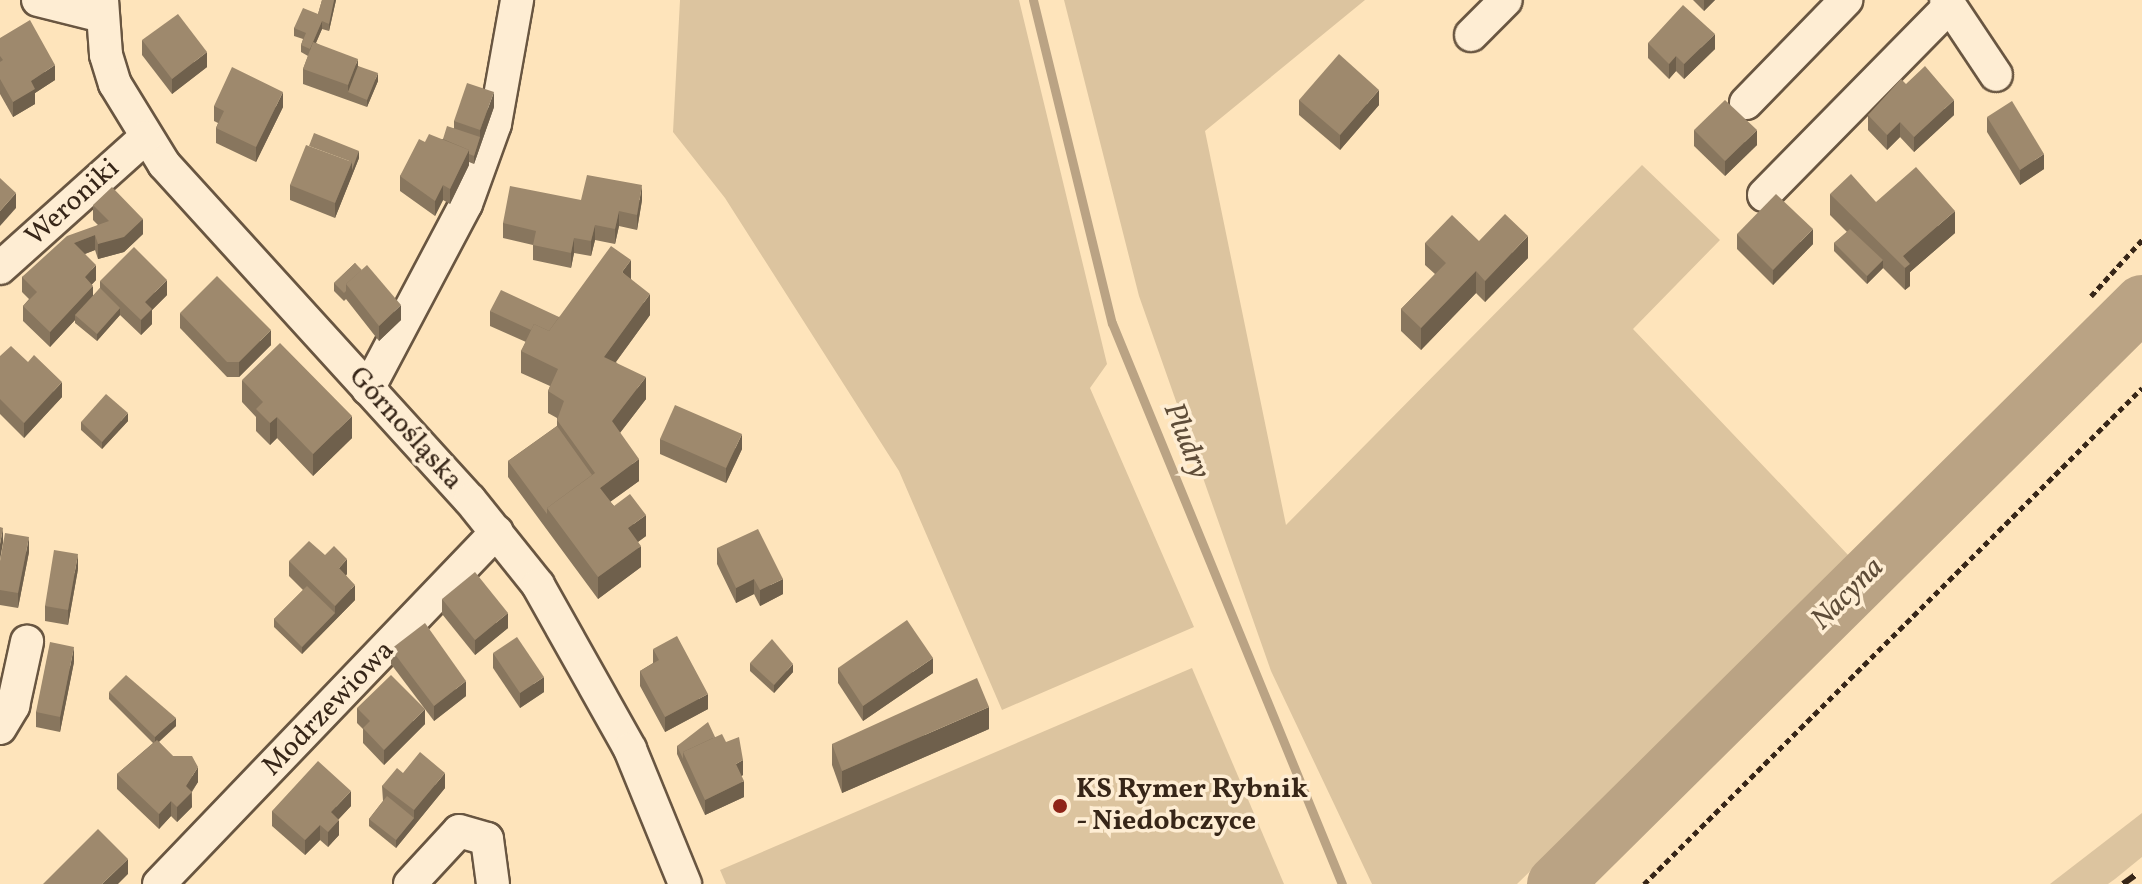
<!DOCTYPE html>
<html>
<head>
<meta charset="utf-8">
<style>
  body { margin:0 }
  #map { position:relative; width:2142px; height:884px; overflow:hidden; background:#fee4bb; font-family:Vollkorn,serif }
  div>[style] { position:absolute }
  .green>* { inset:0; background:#dcc49f }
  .stream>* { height:9px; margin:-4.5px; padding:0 4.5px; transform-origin:4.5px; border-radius:4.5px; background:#baa384 }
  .river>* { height:56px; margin:-28px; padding:0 28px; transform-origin:28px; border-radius:28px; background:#baa384 }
  .path>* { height:5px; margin-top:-2.5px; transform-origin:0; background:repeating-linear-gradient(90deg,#372618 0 6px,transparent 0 10px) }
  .roads { filter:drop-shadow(2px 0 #695641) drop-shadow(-2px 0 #695641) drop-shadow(0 2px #695641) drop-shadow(0 -2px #695641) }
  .minor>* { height:32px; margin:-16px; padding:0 16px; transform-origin:16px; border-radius:16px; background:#feedd3 }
  .rail>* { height:6px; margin-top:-3px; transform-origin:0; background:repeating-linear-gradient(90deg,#372618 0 14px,transparent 0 28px) }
  .wall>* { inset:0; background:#88765e }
  .shaded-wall>* { inset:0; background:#6f604c }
  .building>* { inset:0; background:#9e896d }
  .dots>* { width:22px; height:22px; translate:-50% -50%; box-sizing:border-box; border:4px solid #feedd3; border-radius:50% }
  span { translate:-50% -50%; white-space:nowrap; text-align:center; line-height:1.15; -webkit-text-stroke:7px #feedd3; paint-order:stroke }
  .street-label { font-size:28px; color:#372618 }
  .poi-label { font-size:28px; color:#372618; font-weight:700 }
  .left { translate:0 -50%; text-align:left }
  .water-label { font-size:30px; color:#5e4c38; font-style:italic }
</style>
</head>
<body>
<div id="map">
  <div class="green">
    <i style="clip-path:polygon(680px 0,1019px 0,1107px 364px,1090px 388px,1194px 627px,1002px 710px,899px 471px,725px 198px,673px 132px)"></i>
    <i style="clip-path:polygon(1064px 0,1365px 0,1205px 131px,1286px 525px,1642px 165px,1720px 240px,1633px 329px,1850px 557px,1517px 884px,1372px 884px,1271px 671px,1139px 296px)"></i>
    <i style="clip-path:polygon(1192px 668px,1284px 884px,726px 884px,720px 870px)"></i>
    <i style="clip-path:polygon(2142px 813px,2142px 857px,2115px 879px,2108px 884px,2050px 884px)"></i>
  </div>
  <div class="stream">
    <i style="left:1033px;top:0;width:333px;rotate:76.3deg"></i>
    <i style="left:1112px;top:323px;width:606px;rotate:67.71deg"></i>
    <i style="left:2068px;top:376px;width:27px;rotate:13deg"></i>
  </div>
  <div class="river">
    <i style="left:1555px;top:884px;width:826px;rotate:-44.71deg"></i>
  </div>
  <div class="path">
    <i style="left:2091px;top:296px;width:76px;rotate:-47.7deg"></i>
    <i style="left:1644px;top:884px;width:703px;rotate:-44.88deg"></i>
  </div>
  <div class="roads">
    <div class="minor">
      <i style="left:38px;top:0;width:66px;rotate:14deg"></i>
      <i style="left:102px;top:0;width:55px;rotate:85.8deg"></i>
      <i style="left:106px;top:55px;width:30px;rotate:73deg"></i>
      <i style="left:115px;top:84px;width:94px;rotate:58.5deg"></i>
      <i style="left:164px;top:164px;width:454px;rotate:47.7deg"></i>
      <i style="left:470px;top:500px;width:109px;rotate:51.3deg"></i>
      <i style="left:538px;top:585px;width:188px;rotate:60.7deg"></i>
      <i style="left:630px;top:749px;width:146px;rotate:67.8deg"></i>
      <i style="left:1946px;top:0;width:90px;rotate:56.3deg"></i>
      <i style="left:1471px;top:35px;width:49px;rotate:-45deg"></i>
      <i style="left:1746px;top:103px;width:144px;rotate:-45.8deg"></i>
      <i style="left:1764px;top:195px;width:264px;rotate:-45.5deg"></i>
      <i style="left:0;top:268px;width:195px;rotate:-41.9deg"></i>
      <i style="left:368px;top:389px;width:209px;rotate:-62.1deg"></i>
      <i style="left:466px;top:204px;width:85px;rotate:-70.1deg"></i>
      <i style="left:495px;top:124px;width:126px;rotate:-79.9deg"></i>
      <i style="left:0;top:728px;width:26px;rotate:-59deg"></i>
      <i style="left:13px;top:706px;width:66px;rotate:-77.7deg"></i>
      <i style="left:159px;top:884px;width:488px;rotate:-46.2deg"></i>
      <i style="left:410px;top:884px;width:72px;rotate:-47.2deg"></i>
      <i style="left:459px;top:831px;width:29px;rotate:16deg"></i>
      <i style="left:487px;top:839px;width:45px;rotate:82.4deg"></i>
    </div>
  </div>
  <div class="rail">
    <i style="left:2123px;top:884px;width:24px;rotate:-36deg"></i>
  </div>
  <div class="wall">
    <i style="clip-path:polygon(322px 0,336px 0,329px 31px,322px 29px,316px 43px,358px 66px,378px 81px,367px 107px,303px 84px,303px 69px,308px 56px,301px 52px,301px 45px,303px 39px,294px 36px,294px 28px,318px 14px)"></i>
    <i style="clip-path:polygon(1693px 0,1715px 0,1704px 11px)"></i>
    <i style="clip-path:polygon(0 38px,55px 80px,35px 93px,35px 104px,13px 117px,0 94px)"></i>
    <i style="clip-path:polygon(142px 40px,207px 67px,172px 94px,142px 55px)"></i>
    <i style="clip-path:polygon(1648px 43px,1715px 49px,1684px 79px,1676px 71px,1669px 79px,1648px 58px)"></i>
    <i style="clip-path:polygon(1906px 84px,1954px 115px,1914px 152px,1900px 137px,1887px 150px,1868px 130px,1868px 115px)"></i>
    <i style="clip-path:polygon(1299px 100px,1379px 105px,1340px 150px,1299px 115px)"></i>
    <i style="clip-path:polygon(214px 106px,283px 107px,256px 162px,216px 143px,216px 128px,218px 123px,214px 121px)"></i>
    <i style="clip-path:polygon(494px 107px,474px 164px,469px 162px,469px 165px,450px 204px,443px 200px,435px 216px,400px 191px,400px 176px,425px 142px,443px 139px,454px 128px,454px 121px)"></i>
    <i style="clip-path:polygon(1987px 117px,2044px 169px,2020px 185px,1987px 132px)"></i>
    <i style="clip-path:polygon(1694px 130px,1757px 145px,1725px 176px,1694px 146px)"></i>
    <i style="clip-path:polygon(359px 158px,335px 218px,290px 200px,290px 185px)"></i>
    <i style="clip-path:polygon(1830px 194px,1876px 202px,1955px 233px,1910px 272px,1910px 286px,1905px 290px,1883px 268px,1867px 284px,1834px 251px,1834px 243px,1847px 232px,1830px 215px)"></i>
    <i style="clip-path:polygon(581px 200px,642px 200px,637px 230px,619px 226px,615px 244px,595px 240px,591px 256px,574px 253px,571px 268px,533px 260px,533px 245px,503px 238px,503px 223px)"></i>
    <i style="clip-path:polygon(93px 205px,143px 234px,124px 252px,98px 259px,95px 250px,85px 254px,96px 280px,92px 284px,93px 296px,100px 288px,100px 281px,167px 295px,152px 310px,152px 324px,141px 335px,120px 315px,97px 341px,75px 323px,75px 320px,50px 347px,23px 321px,23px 306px,29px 299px,22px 292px,22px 277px,98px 225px,93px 220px)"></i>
    <i style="clip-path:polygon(1737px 234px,1813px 244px,1773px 285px,1737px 249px)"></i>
    <i style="clip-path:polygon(1479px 241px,1528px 258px,1485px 302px,1476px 293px,1421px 350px,1401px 331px,1401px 309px,1435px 274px,1425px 265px,1425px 243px)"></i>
    <i style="clip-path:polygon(355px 263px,401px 320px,379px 341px,346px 299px,344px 301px,334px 291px,334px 283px)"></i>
    <i style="clip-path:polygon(631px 279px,650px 315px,616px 362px,646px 399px,620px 433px,639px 481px,610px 502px,646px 536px,638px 542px,641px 567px,598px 599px,508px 477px,508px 461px,557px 426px,557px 418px,548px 413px,548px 391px,550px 386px,521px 373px,521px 351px,526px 342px,490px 326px,490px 311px,559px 317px)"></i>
    <i style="clip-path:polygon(180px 313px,271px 345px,239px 377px,227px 377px,180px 328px)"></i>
    <i style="clip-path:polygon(0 356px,62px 397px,24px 438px,0 414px)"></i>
    <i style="clip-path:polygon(242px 380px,352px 438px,313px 476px,277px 438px,270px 445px,256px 431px,256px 417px,242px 402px)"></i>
    <i style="clip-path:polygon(128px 421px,102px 449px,81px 430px,81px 422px)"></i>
    <i style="clip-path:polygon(660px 439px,742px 449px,726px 483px,660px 454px)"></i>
    <i style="clip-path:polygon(717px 548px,783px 594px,760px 606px,754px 594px,736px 603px,717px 564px)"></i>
    <i style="clip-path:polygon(29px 552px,18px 608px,0 605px,0 561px)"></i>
    <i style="clip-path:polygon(289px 561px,347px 574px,346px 575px,355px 600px,302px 654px,274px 627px,274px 619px,303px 590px,289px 576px)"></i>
    <i style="clip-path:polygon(78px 569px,68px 625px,45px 621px,45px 606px)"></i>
    <i style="clip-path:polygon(442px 599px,508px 628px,475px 655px,442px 614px)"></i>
    <i style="clip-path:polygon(391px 649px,466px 696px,434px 721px,391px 664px)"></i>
    <i style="clip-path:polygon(653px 649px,708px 709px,665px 732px,640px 686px,640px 671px,653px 663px)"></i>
    <i style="clip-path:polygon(493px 653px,544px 692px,520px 708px,493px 668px)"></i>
    <i style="clip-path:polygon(74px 662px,60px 732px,36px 727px,36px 712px)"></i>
    <i style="clip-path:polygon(750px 663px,793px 672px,774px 693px,750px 671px)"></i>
    <i style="clip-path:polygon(838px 668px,933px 673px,863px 721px,838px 683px)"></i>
    <i style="clip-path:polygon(109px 692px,176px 726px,159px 742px,198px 782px,192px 792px,192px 807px,177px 822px,171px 816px,159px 829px,117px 789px,117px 774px,153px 743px,109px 699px)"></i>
    <i style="clip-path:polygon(357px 708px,425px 724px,384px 765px,363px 743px,363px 729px,357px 723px)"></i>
    <i style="clip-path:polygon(989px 729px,842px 793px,832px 765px,832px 744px)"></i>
    <i style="clip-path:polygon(715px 737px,743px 775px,741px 776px,744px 797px,705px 815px,677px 754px,677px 746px)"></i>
    <i style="clip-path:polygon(403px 773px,445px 788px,396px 848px,369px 826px,369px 819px,383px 801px,382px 786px)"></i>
    <i style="clip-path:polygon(351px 806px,338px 820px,339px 835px,328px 847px,320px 840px,305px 855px,272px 826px,272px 811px)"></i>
  </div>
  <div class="shaded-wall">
    <i style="clip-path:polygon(334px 0,336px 0,329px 31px,329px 24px)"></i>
    <i style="clip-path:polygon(1704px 0,1715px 0,1704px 11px)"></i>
    <i style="clip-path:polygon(322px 21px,322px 29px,310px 56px,310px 49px)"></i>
    <i style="clip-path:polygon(1715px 34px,1715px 49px,1684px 79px,1684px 64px)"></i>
    <i style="clip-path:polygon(207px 52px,207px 67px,172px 94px,172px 79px)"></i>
    <i style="clip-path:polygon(1676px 56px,1676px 71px,1669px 79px,1669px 64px)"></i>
    <i style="clip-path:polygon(358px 59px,358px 74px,348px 92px,348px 85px)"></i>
    <i style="clip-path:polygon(55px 65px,55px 80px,35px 93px,35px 104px,13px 117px,13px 102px,31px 81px)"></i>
    <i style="clip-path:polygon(378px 73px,378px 81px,367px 107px,367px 100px)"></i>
    <i style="clip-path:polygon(1379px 90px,1379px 105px,1340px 150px,1340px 135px)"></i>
    <i style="clip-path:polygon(283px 92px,283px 107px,256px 162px,256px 147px)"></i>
    <i style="clip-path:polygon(494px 92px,494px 107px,474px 164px,474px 156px,480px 137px,480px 130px)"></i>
    <i style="clip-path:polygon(1954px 100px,1954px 115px,1914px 152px,1914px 137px)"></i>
    <i style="clip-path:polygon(1900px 122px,1900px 137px,1887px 150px,1887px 135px)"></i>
    <i style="clip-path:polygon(1757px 130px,1757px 145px,1725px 176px,1725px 161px)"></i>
    <i style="clip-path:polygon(469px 150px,469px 165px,450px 204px,450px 189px)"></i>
    <i style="clip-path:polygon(359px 151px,359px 158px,335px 218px,335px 203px,352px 162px)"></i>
    <i style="clip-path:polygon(2044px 154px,2044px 169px,2020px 185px,2020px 170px)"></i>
    <i style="clip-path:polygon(443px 185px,443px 200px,435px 216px,435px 201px)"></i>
    <i style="clip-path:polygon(642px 185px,642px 200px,637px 230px,637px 215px)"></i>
    <i style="clip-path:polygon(16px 193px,16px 208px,0 226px,0 211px)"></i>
    <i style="clip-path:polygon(619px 211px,619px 226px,615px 244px,615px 229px)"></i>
    <i style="clip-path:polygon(1955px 211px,1955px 233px,1910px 272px,1910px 286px,1905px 290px,1905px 268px,1903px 256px)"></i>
    <i style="clip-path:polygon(143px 219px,143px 234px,124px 252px,98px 259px,98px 244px)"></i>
    <i style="clip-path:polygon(595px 225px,595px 240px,591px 256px,591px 241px)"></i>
    <i style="clip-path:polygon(1813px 229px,1813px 244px,1773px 285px,1773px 270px)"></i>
    <i style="clip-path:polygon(95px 235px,95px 250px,74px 258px,74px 243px)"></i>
    <i style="clip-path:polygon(1528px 236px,1528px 258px,1485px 302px,1485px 281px)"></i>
    <i style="clip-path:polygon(574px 238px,574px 253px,571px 268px,571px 253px)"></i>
    <i style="clip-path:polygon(631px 260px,631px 282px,622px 272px)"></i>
    <i style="clip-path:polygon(1883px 260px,1883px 268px,1867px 284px,1867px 276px)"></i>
    <i style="clip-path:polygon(96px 265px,96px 280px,85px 292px,85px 277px)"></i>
    <i style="clip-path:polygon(1476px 271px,1476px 293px,1421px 350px,1421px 328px)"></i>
    <i style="clip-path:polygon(167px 280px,167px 295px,152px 310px,152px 324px,141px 335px,141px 320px,145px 302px)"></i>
    <i style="clip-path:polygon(93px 286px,93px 301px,75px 315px,75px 320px,50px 347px,50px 332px)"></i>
    <i style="clip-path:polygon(650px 294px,650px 315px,604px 378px,604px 357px)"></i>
    <i style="clip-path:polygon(401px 305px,401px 320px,379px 341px,379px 326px)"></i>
    <i style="clip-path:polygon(120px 308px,120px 315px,97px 341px,97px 334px)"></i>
    <i style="clip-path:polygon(271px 330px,271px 345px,239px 377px,239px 362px)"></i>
    <i style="clip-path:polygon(646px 377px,646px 399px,612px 443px,612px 421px)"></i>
    <i style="clip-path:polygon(62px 382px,62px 397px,24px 438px,24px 423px)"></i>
    <i style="clip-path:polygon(128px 413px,128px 421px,102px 449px,102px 442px)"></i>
    <i style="clip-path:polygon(352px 416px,352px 438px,313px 476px,313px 454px)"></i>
    <i style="clip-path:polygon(277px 417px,277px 438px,270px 445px,270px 423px)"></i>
    <i style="clip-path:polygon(742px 434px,742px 449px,726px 483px,726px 468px)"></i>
    <i style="clip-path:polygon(639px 459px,639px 481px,600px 509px,600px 488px)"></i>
    <i style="clip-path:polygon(646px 515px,646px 536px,628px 549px,628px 528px)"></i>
    <i style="clip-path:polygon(3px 528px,3px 543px,0 560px,0 544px)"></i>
    <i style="clip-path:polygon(29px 537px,29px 552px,18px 608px,18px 593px)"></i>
    <i style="clip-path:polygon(641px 546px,641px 567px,598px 599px,598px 577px)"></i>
    <i style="clip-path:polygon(78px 554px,78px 569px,68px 625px,68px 610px)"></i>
    <i style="clip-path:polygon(347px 559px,347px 574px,339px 583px,339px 568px)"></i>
    <i style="clip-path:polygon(754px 579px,754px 594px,736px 603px,736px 588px)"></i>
    <i style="clip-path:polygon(783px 579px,783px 594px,760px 606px,760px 590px)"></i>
    <i style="clip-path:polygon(355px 585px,355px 600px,302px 654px,302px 647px,335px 613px,335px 606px)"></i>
    <i style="clip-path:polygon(508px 613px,508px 628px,475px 655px,475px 640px)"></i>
    <i style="clip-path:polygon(74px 647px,74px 662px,60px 732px,60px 717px)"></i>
    <i style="clip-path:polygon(933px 658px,933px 673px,863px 721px,863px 706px)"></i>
    <i style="clip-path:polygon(793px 664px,793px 672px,774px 693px,774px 685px)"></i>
    <i style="clip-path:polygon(544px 677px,544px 692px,520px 708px,520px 693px)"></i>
    <i style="clip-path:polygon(466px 681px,466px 696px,434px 721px,434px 706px)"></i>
    <i style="clip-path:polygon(708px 694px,708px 709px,665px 732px,665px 717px)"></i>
    <i style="clip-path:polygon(989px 707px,989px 729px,842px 793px,842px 771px)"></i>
    <i style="clip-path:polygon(425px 709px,425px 724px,384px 765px,384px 750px)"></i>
    <i style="clip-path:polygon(176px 718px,176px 726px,155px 745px,155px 737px)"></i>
    <i style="clip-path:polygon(743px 760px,743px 775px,736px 779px,736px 764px)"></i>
    <i style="clip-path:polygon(198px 767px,198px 782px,191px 792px,192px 807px,177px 822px,177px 807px,186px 786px)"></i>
    <i style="clip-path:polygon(445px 773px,445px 788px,414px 826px,414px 810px)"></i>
    <i style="clip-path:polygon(744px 781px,744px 797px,705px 815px,705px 800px)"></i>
    <i style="clip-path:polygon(351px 791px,351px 806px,331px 827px,331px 812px)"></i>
    <i style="clip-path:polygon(171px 801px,171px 816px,159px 829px,159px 814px)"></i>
    <i style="clip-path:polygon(414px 818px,414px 826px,396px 848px,396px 840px)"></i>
    <i style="clip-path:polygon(339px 820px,339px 835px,328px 847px,328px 832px)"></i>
    <i style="clip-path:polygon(320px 825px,320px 840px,305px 855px,305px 840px)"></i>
    <i style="clip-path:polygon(128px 859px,128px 874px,118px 884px,102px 884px)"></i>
  </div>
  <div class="building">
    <i style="clip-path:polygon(322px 0,334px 0,329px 24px,322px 21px,310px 49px,301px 45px,306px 33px,294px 28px,303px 8px,318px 14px)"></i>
    <i style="clip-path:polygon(1683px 5px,1715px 34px,1684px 64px,1676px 56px,1669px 64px,1648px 43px)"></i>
    <i style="clip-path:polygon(178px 14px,207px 52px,172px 79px,142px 40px)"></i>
    <i style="clip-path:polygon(30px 20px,55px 65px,31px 81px,35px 89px,13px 102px,0 79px,0 62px,3px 60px,0 56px,0 38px)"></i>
    <i style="clip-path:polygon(313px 42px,358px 59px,348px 85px,303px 69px)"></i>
    <i style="clip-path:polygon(1339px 54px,1379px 90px,1340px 135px,1299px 100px)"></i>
    <i style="clip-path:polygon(358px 66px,378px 73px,367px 100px,348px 92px)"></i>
    <i style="clip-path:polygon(1925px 66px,1954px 100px,1914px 137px,1900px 122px,1887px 135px,1868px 115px,1901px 79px,1906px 84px)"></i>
    <i style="clip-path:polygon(232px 67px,283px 92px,256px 147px,216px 128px,224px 111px,214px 106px)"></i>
    <i style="clip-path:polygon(467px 83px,494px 92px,480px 130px,454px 121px)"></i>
    <i style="clip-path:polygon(1725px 100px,1757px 130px,1725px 161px,1694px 130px)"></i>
    <i style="clip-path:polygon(2012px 101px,2044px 154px,2020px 170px,1987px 117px)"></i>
    <i style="clip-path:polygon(447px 126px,480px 137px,474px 156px,469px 154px,469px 150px,443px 139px)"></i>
    <i style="clip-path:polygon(314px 133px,359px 151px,352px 170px,352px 162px,309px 146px)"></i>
    <i style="clip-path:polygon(429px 134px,469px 150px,450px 189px,443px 185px,435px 201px,400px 176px,419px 139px,425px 142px)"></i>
    <i style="clip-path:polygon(306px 145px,352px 162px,335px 203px,290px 185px)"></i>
    <i style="clip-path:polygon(1916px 167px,1955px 211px,1903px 256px,1910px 264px,1905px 268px,1830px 194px,1851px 174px,1876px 202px)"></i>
    <i style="clip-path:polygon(587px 175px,642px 185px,637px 215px,619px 211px,615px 229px,595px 225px,591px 241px,574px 238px,571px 253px,533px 245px,536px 231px,503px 223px,510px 186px,581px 200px)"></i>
    <i style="clip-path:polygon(0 178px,16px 193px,0 211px)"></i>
    <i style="clip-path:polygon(112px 187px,143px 219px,124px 237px,98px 244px,95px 235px,74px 243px,96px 265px,85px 277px,93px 286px,50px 332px,23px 306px,37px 292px,22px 277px,67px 236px,109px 221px,93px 205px)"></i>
    <i style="clip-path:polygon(1776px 194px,1813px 229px,1773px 270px,1737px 234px)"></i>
    <i style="clip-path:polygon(1505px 214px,1528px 236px,1485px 281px,1476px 271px,1421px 328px,1401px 309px,1446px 263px,1425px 243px,1452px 215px,1479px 241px)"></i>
    <i style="clip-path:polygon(1850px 229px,1883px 260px,1867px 276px,1834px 243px)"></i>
    <i style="clip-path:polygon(611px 246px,631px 260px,622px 272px,650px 294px,604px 357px,646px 377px,612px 421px,639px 459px,600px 488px,614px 506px,630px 494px,646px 515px,628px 528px,641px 546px,598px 577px,547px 508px,595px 473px,557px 420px,564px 401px,548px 391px,558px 369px,521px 351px,534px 324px,549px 331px)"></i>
    <i style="clip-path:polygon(134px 247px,167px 280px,145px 302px,152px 309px,141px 320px,100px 281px)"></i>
    <i style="clip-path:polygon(355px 263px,362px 270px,346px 284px,346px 291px,344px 293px,334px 283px)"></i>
    <i style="clip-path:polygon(367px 265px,401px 305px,379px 326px,346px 284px)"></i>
    <i style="clip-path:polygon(217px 276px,271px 330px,239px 362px,227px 362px,180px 313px)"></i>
    <i style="clip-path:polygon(100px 288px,120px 308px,97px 334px,75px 315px)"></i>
    <i style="clip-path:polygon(501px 290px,559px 317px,549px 331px,534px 324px,531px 330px,490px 311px)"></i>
    <i style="clip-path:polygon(280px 343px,352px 416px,313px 454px,277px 417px,270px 423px,256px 409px,263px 402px,242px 380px)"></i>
    <i style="clip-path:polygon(11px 346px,28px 362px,34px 355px,62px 382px,24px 423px,0 399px,0 356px)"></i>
    <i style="clip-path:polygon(106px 394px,128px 413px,102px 442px,81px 422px)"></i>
    <i style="clip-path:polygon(675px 405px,742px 434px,726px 468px,660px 439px)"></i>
    <i style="clip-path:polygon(557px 426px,592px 475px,547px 508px,547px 514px,508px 461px)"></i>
    <i style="clip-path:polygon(0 527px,3px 528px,0 544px)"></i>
    <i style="clip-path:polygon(758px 529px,783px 579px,760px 590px,754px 579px,736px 588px,717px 548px)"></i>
    <i style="clip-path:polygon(5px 533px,29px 537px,18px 593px,0 590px,0 561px)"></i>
    <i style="clip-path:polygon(309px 541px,325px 555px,334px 546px,347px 559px,339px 568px,355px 585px,335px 606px,289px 561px)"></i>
    <i style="clip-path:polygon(54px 550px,78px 554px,68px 610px,45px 606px)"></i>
    <i style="clip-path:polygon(475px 572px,508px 613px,475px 640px,442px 599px)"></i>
    <i style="clip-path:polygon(307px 586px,335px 613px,302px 647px,274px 619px)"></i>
    <i style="clip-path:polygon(907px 620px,933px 658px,863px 706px,838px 668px)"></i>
    <i style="clip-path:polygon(425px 623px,466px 681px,434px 706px,391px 649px)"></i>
    <i style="clip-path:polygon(677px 636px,708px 694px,665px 717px,640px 671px,659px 660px,653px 649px)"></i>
    <i style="clip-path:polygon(517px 637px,544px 677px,520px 693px,493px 653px)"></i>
    <i style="clip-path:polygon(772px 639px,793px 664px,774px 685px,750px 663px)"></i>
    <i style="clip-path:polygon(50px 642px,74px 647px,60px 717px,36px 712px)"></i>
    <i style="clip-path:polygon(126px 675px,176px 718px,155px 737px,109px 692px)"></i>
    <i style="clip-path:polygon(391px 675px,425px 709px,384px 750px,363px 728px,370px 721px,357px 708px)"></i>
    <i style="clip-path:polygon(977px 678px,989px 707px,842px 771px,832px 744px)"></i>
    <i style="clip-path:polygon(708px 722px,715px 737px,683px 752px,683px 759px,677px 746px)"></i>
    <i style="clip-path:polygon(722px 734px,726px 742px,739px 737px,743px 760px,736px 764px,744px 781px,705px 800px,683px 752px)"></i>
    <i style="clip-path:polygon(157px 740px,173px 756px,192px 756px,198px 767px,186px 786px,192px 792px,177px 807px,171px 801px,159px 814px,117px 774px)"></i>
    <i style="clip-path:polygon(420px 752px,445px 773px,414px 810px,382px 786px,397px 768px,403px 773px)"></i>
    <i style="clip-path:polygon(318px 761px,351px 791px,331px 812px,339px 820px,328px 832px,320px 825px,305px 840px,272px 811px)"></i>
    <i style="clip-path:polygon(387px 796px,414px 818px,396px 840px,369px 819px)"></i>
    <i style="clip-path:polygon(98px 829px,128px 859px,102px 884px,43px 884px)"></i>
  </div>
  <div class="dots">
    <i style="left:1060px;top:806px;background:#8f2418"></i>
  </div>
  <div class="street-label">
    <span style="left:73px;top:203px;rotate:-42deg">Weroniki</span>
    <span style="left:405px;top:429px;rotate:48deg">Górnośląska</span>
    <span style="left:329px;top:709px;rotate:-46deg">Modrzewiowa</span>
  </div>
  <div class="poi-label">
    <span class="left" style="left:1076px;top:806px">KS Rymer Rybnik<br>- Niedobczyce</span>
  </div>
  <div class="water-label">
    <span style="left:1186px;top:441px;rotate:68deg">Pludry</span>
    <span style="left:1848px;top:594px;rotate:-45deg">Nacyna</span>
  </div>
</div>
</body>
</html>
